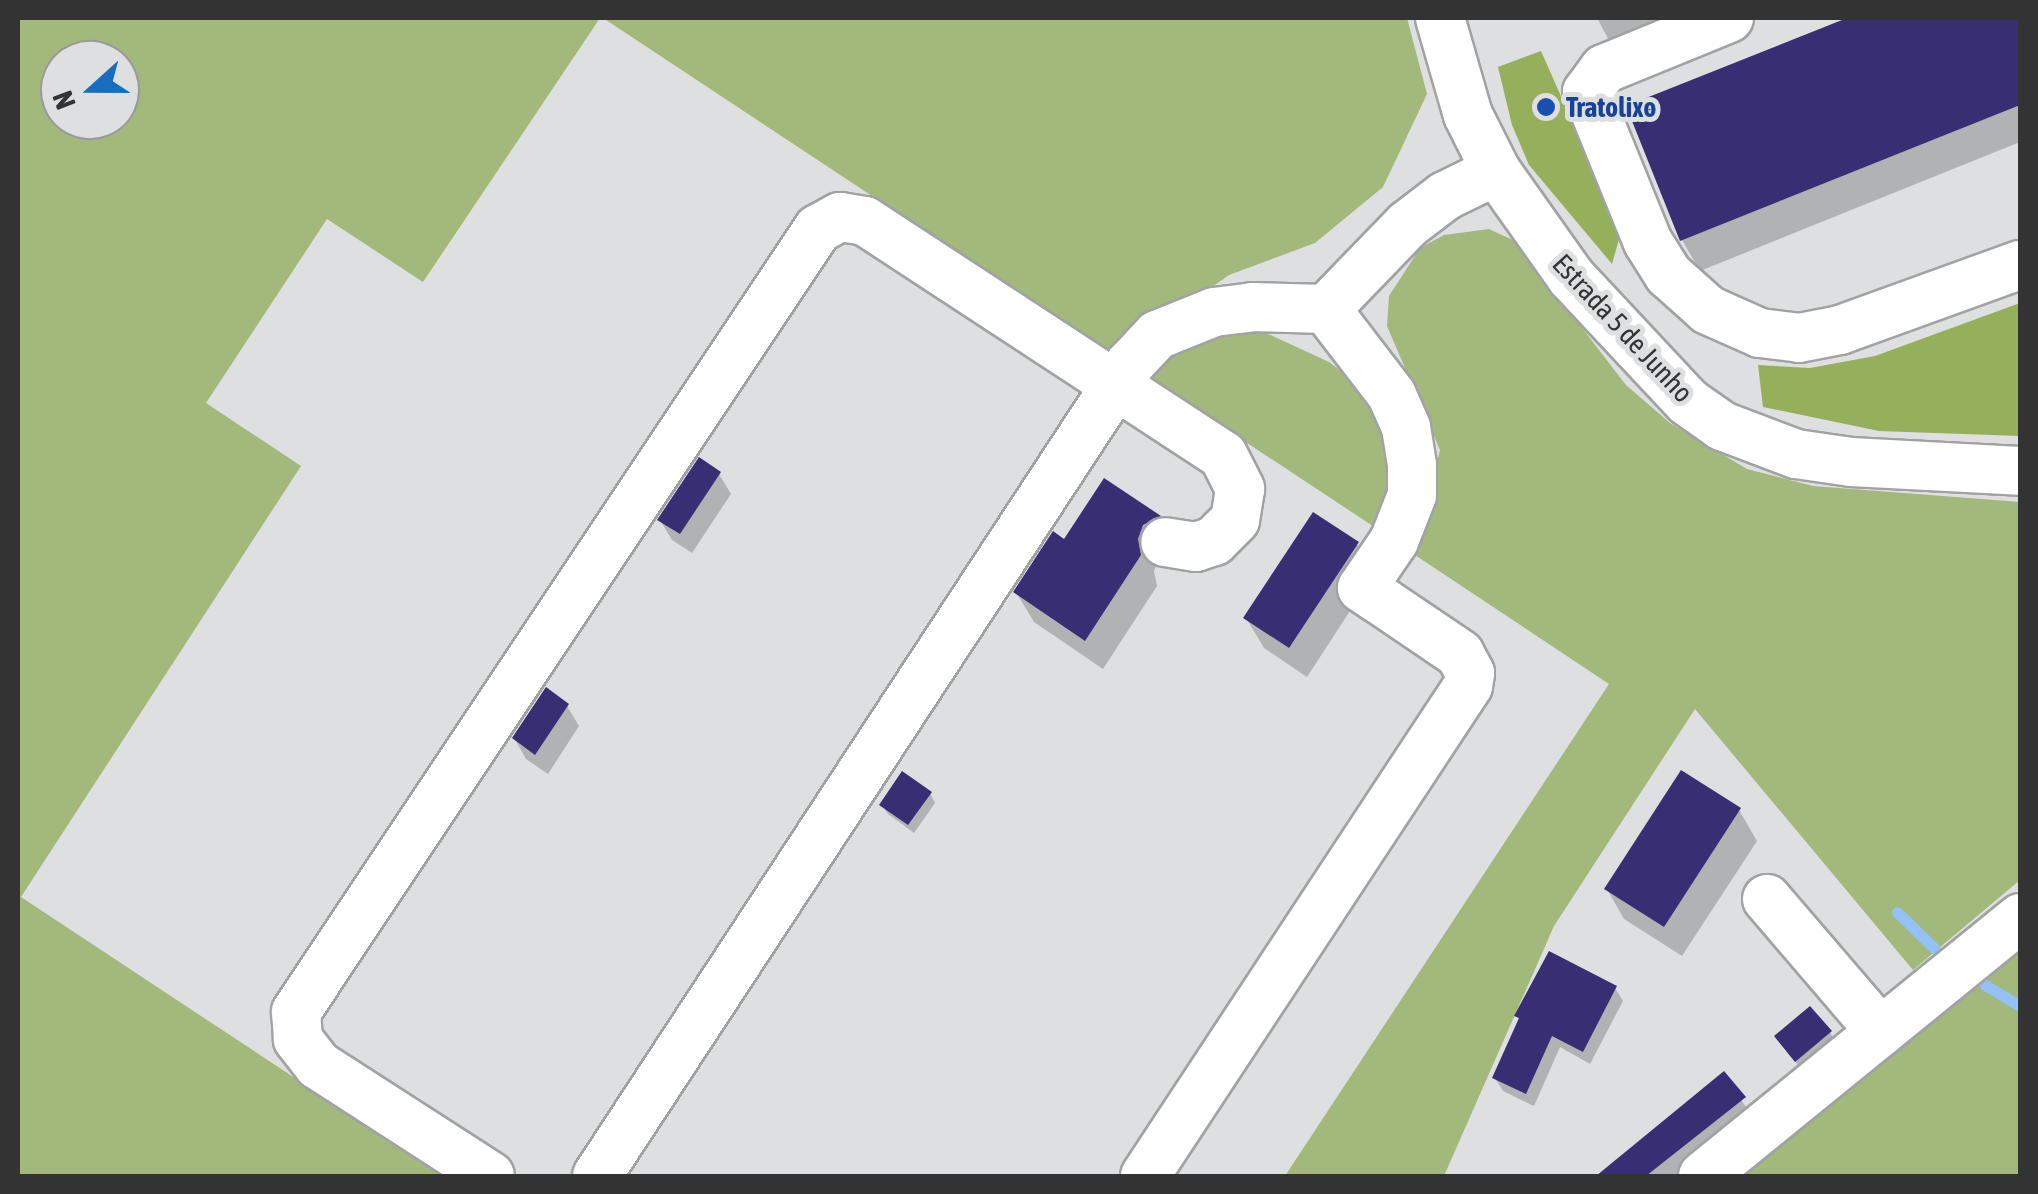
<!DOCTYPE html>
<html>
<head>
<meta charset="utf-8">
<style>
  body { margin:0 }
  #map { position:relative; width:2038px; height:1194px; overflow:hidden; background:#dedfe0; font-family:"Asap Condensed",sans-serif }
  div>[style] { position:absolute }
  .green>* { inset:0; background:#a3b87b }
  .forest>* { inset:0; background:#96af5b }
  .shadow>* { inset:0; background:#0003 }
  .stream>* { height:11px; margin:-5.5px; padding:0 5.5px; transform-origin:5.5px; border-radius:5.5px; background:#93c1f8 }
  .building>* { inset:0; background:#382e74 }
  .roads { filter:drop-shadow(2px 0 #a1a2a4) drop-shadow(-2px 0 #a1a2a4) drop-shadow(0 2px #a1a2a4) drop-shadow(0 -2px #a1a2a4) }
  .minor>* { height:48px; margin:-24px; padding:0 24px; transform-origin:24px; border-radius:24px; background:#fff }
  .dots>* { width:28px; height:28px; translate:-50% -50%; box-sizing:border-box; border:5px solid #dedfe0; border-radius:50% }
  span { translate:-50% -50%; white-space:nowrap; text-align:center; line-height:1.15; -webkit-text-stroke:10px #dedfe0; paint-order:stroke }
  .transit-label { font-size:28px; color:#164399; font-weight:700 }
  .left { translate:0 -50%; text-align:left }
  .street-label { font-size:28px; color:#333334 }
  .frame { position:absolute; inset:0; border:20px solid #333334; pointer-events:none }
  .north { position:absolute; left:40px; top:40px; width:100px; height:100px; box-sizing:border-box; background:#dedfe0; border:2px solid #9a9a9b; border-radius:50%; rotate:249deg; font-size:28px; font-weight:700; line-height:40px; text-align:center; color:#333334 }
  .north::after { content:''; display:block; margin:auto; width:35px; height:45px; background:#176ebc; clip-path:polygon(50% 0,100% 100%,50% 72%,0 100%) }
</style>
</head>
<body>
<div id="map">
  <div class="green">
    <i style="clip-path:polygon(evenodd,18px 18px,600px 18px,423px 282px,327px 219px,206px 403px,301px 466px,21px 897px,443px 1176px,18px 1176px,18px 18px,60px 60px,120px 60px,120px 120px,60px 120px,60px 60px)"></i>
    <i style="clip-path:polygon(603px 18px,1407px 18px,1427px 94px,1383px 187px,1315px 243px,1229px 275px,1114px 356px)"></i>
    <i style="clip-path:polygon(1489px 229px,1515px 241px,1626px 385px,1670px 423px,1747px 469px,1813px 486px,2020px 502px,2020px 880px,1913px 970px,1695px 709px,1554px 926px,1444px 1176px,1285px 1176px,1609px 684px,1415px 555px,1440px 450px,1387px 326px,1389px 296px,1420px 248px,1444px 235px)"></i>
    <i style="clip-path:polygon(1249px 325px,1329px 362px,1363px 387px,1383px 416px,1394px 497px,1379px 530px,1144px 375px,1159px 355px)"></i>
    <i style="clip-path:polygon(2020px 951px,2020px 1176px,1735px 1176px,1860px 1079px)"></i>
  </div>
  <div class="forest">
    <i style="clip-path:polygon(1541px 51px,1621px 232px,1612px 264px,1529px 165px,1512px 125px,1498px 67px)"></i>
    <i style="clip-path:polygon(2020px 303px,2020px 436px,1879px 431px,1763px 407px,1758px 365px,1810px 368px,1875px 356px)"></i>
  </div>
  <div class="shadow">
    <i style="clip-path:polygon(1597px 18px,1708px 18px,1619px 59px)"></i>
    <i style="clip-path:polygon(1854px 18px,2020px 18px,2020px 142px,1700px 271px,1682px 240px,1629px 108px)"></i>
    <i style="clip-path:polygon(719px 474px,731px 494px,692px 553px,672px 540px,660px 520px)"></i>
    <i style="clip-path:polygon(1105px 481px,1159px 517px,1176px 547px,1160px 556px,1154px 571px,1157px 586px,1103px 669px,1034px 622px,1016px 592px,1065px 542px)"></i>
    <i style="clip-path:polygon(1357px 544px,1374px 574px,1307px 677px,1264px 648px,1246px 618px)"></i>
    <i style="clip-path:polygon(567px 706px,579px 726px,548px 774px,526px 759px,514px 738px)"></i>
    <i style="clip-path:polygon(930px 793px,935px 803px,914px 833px,888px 814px,882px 805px)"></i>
    <i style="clip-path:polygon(1739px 810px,1757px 841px,1682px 956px,1624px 919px,1607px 889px)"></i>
    <i style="clip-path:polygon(1615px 988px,1623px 1001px,1590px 1064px,1560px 1047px,1534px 1106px,1503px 1091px,1495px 1078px,1520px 1021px,1517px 1016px)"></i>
    <i style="clip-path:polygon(1830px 1032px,1835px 1042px,1802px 1070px,1777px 1037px)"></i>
    <i style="clip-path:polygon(1724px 1075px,1761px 1129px,1702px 1176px,1600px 1176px)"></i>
  </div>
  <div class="stream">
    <i style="left:1897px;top:912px;width:53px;rotate:44.2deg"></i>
    <i style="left:1985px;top:985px;width:41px;rotate:31deg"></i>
  </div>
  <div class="building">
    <i style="clip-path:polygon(1847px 18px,2020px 18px,2020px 105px,1680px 241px,1626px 106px)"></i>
    <i style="clip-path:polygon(699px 457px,721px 472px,680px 534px,657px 520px)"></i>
    <i style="clip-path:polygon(1104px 478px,1161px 516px,1143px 525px,1138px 539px,1141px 555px,1085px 641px,1013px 592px,1053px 531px,1064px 539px)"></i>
    <i style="clip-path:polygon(1313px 512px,1359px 542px,1289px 648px,1243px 618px)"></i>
    <i style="clip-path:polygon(546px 687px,569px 704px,535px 755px,512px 738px)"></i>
    <i style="clip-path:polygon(1681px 770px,1741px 808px,1664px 927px,1604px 889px)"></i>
    <i style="clip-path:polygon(902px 771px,932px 792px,908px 825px,879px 805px)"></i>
    <i style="clip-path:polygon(1549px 951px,1617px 986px,1583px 1052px,1552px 1036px,1526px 1094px,1492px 1078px,1519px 1018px,1514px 1016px)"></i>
    <i style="clip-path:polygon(1810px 1006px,1832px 1031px,1795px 1062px,1774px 1036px)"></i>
    <i style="clip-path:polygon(1724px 1071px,1746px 1097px,1646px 1176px,1596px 1176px)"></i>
  </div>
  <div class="roads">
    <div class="minor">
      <i style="left:1440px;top:18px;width:101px;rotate:73.9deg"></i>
      <i style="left:1468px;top:115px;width:63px;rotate:63.4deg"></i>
      <i style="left:1496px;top:171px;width:130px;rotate:54.7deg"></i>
      <i style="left:1571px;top:277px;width:171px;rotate:46.9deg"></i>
      <i style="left:1688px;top:402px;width:42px;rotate:35.2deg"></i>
      <i style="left:1722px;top:426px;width:79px;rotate:20.7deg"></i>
      <i style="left:1796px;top:454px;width:56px;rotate:8.3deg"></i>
      <i style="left:1851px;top:462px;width:169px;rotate:3deg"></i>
      <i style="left:1729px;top:18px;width:135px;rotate:157.8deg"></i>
      <i style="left:1604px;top:69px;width:29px;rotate:126deg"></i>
      <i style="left:1587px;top:92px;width:162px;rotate:67.9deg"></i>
      <i style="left:1648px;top:242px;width:39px;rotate:58deg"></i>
      <i style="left:1669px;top:275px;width:52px;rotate:41.9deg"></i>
      <i style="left:1708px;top:310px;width:57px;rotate:23.9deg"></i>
      <i style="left:1760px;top:333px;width:39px;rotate:7deg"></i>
      <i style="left:1799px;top:338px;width:42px;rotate:-11deg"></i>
      <i style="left:1840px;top:330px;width:191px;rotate:-19.9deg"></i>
      <i style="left:1767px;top:899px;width:175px;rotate:49.4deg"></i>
      <i style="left:490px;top:1176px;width:205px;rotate:-147.2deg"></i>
      <i style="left:318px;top:1065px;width:33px;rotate:-128deg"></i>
      <i style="left:298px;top:1039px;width:27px;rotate:-94deg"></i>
      <i style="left:296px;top:1012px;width:941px;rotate:-56.31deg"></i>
      <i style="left:818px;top:229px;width:25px;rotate:-29deg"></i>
      <i style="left:840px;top:217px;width:25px;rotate:9deg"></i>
      <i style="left:865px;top:221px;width:428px;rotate:33.2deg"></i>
      <i style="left:1223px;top:455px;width:38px;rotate:63deg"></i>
      <i style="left:1240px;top:489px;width:31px;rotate:99deg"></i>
      <i style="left:1235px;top:520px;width:30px;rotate:135deg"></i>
      <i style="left:1214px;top:541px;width:19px;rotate:162deg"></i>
      <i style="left:1196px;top:547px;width:31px;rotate:-171deg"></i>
      <i style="left:597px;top:1176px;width:970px;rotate:-56.74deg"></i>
      <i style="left:1129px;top:365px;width:41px;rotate:-47deg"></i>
      <i style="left:1157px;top:335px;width:61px;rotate:-22deg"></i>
      <i style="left:1214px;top:312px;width:38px;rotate:-7deg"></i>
      <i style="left:1252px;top:307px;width:74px;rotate:1.5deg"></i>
      <i style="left:1326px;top:309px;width:117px;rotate:-46deg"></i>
      <i style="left:1407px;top:225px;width:48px;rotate:-37.3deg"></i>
      <i style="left:1445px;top:196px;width:57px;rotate:-26.1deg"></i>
      <i style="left:1145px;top:1176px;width:587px;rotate:-56.61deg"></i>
      <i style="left:1468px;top:686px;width:13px;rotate:-81deg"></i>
      <i style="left:1470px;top:673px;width:21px;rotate:-118deg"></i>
      <i style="left:1460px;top:654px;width:118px;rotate:-146deg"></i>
      <i style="left:1362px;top:588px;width:57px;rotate:-55.8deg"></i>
      <i style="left:1394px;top:541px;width:49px;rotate:-68.6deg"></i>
      <i style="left:1412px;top:495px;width:30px;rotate:-90deg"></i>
      <i style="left:1412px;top:465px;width:38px;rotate:-99deg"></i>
      <i style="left:1406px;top:427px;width:35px;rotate:-114deg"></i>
      <i style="left:1392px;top:395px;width:108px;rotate:-127.5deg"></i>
      <i style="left:1703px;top:1176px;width:409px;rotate:-39.1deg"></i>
    </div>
  </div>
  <div class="dots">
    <i style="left:1546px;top:107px;background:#1a4fb4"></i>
  </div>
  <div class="transit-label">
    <span class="left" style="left:1566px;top:107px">Tratolixo</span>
  </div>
  <div class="street-label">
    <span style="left:1623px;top:328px;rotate:47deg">Estrada 5 de Junho</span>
  </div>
  <div class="frame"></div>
  <div class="north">N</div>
</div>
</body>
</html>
